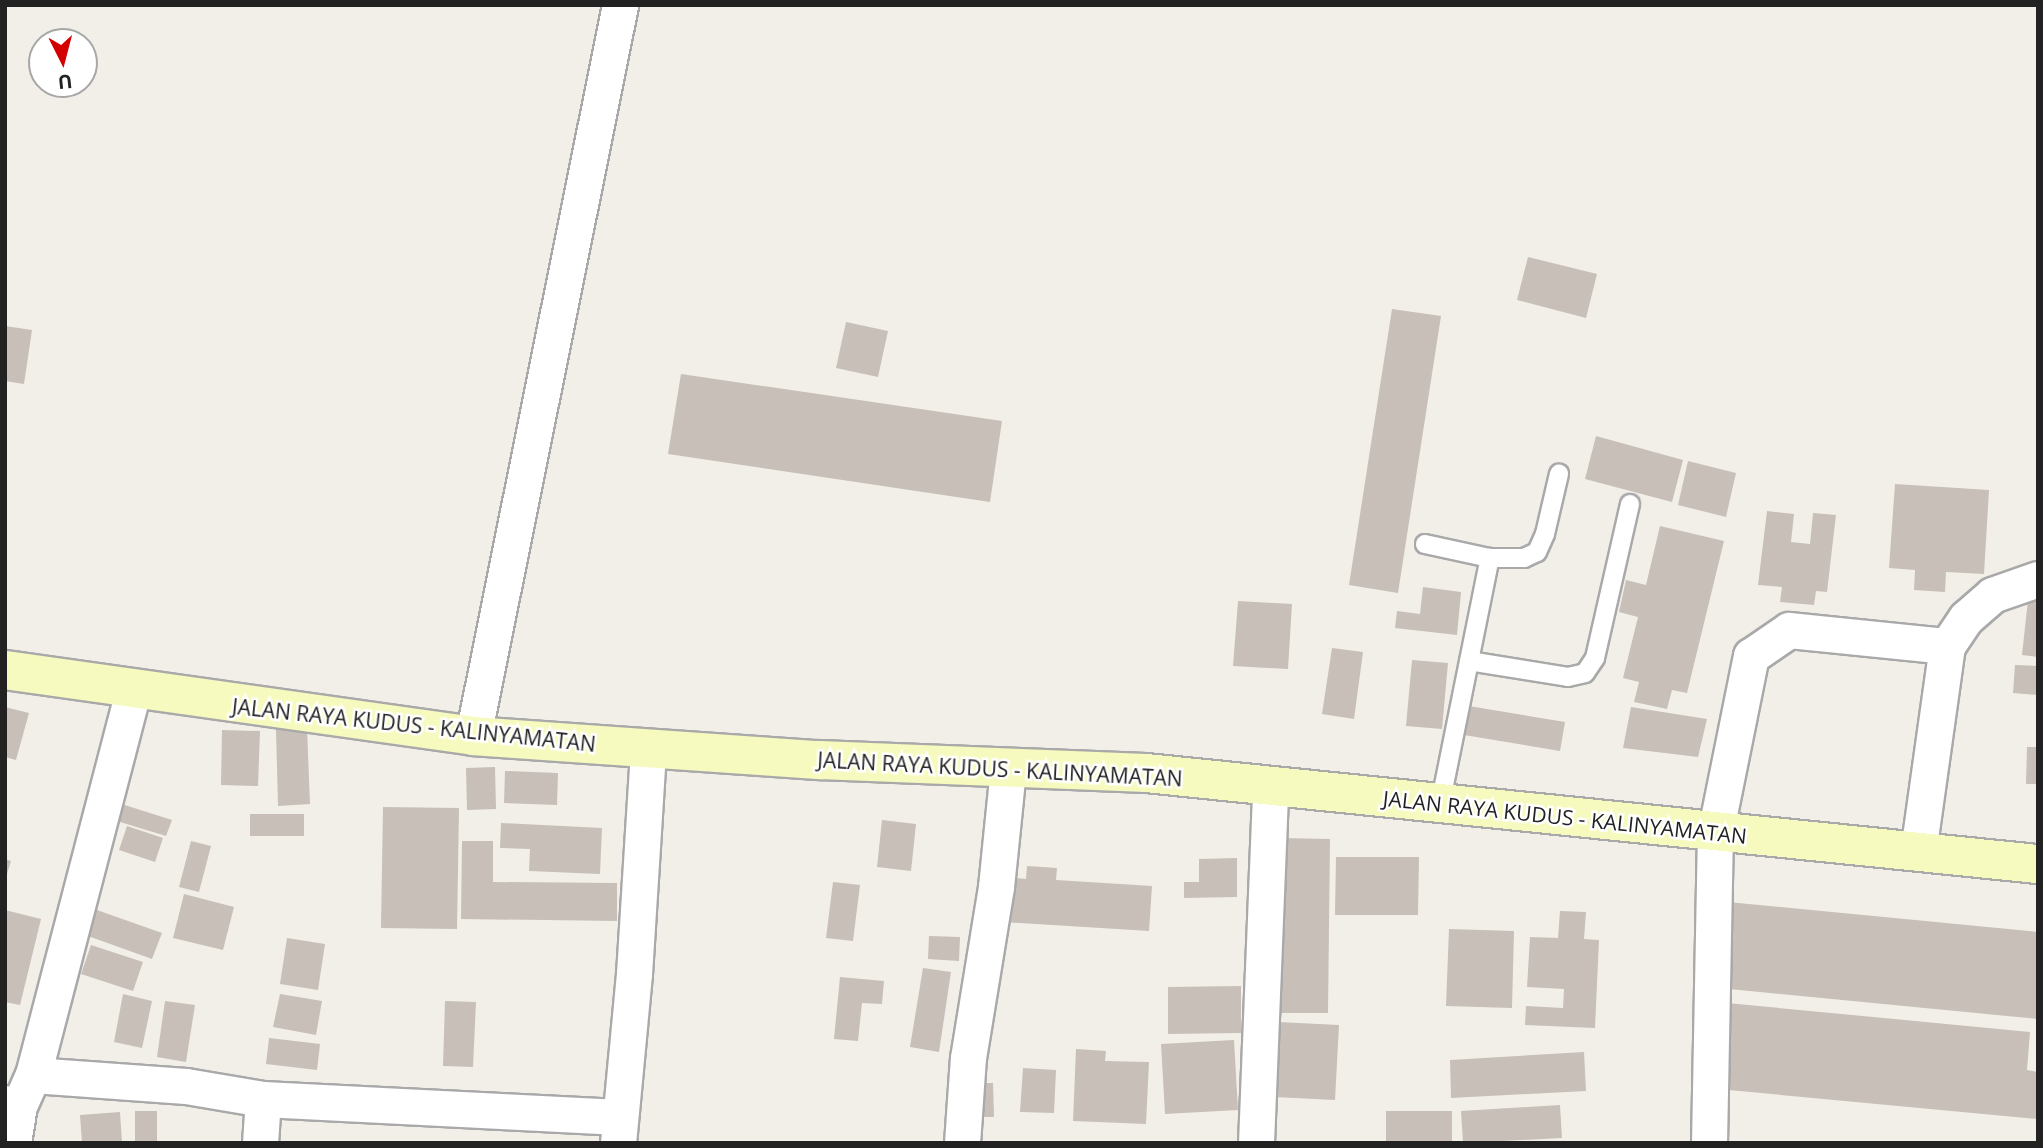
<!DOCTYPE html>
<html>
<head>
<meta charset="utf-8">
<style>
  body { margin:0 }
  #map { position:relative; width:2043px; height:1148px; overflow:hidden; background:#f2efe9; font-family:"Open Sans",sans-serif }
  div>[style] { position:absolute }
  .building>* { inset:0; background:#c7bfb8 }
  .roads { filter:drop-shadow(2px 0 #a9a9a9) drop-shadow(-2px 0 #a9a9a9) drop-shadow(0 2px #a9a9a9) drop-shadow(0 -2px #a9a9a9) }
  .lane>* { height:18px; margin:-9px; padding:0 9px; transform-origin:9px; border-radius:9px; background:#fff }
  .street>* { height:35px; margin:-17.5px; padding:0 17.5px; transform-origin:17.5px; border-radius:17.5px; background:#fff }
  .secondary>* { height:38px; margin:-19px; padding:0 19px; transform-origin:19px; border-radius:19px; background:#f7fabf }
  span { translate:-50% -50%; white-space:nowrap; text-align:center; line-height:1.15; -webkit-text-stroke:5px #fff; paint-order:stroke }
  .street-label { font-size:21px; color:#222 }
  .frame { position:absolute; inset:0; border:7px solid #222; pointer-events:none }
  .north { position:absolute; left:28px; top:28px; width:70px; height:70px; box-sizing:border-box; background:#fff; border:2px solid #a7a7a7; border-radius:50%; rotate:174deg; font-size:19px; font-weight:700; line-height:28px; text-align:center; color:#222 }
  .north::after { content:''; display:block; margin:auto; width:24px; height:32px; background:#d40000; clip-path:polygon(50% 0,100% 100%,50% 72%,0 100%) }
</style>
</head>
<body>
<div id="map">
  <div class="building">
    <i style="clip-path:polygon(1528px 257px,1597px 274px,1586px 318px,1517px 300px)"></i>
    <i style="clip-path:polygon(1392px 309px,1441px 316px,1398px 593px,1349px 585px)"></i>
    <i style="clip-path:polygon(846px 322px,888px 331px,878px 377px,836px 368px)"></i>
    <i style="clip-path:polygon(5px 326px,32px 330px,24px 384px,5px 381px)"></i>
    <i style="clip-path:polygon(681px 374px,1002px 421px,990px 502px,668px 454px)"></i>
    <i style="clip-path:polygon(1596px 436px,1683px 460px,1672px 502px,1585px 479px)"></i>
    <i style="clip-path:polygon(1688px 461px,1736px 473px,1726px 517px,1678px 505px)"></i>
    <i style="clip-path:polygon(1895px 484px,1989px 490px,1984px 574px,1946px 572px,1945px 592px,1914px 590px,1915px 570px,1889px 568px)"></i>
    <i style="clip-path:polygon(1767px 511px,1794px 514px,1791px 542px,1810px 544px,1813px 513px,1836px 515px,1827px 592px,1816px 591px,1814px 605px,1780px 602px,1782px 587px,1758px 585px)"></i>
    <i style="clip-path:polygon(1660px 526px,1724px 541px,1687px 693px,1672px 690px,1667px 709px,1634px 702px,1639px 682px,1623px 678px,1638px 617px,1619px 612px,1626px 580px,1646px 585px)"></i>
    <i style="clip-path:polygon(2038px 580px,2038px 657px,2022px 655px,2030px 581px)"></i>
    <i style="clip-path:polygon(1423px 587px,1461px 592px,1457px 635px,1395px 628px,1397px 611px,1420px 614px)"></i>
    <i style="clip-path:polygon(1238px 601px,1292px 604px,1288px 669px,1233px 666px)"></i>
    <i style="clip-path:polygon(1332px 648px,1363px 652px,1354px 719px,1322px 714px)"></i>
    <i style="clip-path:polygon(1412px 660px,1448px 663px,1442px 729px,1406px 726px)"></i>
    <i style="clip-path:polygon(2015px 665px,2038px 666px,2038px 695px,2013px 693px)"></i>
    <i style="clip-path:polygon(1469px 706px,1565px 722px,1560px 751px,1464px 735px)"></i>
    <i style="clip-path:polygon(5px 707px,29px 713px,16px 760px,5px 757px)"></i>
    <i style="clip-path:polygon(1631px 707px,1707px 719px,1698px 757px,1623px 748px)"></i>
    <i style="clip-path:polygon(307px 728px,310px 804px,278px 806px,276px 729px)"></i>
    <i style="clip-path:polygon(222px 730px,260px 731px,258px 786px,221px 785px)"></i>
    <i style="clip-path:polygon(2027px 747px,2038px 747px,2038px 784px,2026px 784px)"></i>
    <i style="clip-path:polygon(495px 767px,496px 809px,467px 810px,466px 768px)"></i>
    <i style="clip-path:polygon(505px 771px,558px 773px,557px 805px,504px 803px)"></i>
    <i style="clip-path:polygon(112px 801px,172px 820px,166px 836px,107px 818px)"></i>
    <i style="clip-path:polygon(383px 807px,459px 808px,457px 929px,381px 928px)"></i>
    <i style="clip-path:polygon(250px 814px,304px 814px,304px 836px,250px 836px)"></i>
    <i style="clip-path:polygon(882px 820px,916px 824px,911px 871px,877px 867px)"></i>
    <i style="clip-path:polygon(501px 823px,602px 828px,600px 874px,529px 871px,530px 849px,500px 848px)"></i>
    <i style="clip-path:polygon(127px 826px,163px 838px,155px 862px,119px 850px)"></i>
    <i style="clip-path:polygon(1280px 838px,1330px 839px,1328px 1013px,1278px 1013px)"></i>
    <i style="clip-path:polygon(191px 841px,211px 846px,199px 892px,179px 887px)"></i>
    <i style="clip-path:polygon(462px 841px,493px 841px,493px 882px,617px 883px,617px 921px,461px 919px)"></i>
    <i style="clip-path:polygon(1336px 857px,1419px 857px,1418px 915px,1335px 915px)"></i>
    <i style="clip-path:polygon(1237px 858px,1237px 897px,1184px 898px,1184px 882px,1199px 882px,1199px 859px)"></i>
    <i style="clip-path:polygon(5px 859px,11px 861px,6px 877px,5px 877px)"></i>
    <i style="clip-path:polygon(1027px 866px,1057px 868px,1056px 880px,1152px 886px,1149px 931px,1002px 922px,1005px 877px,1026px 879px)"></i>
    <i style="clip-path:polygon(833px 882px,860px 885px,853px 941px,826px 938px)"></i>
    <i style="clip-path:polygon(184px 894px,234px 907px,223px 950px,173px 938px)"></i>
    <i style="clip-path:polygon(1728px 902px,2038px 932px,2038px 1019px,1719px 988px)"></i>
    <i style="clip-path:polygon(5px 910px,41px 919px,20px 1005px,5px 1002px)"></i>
    <i style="clip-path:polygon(97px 910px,162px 933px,152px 959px,88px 936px)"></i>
    <i style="clip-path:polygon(1560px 911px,1586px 912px,1584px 939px,1599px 940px,1595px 1028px,1525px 1025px,1526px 1006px,1563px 1008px,1564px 989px,1527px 987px,1530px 937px,1558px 938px)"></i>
    <i style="clip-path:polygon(1449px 929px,1514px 931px,1512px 1008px,1446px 1006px)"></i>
    <i style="clip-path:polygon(929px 936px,960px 937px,959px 961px,928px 959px)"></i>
    <i style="clip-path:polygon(287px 938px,325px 944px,318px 990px,280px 984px)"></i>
    <i style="clip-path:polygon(91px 945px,143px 962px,133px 991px,81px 974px)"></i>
    <i style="clip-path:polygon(923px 968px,951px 972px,939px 1052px,910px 1047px)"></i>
    <i style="clip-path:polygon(840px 977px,884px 981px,882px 1004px,862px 1003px,858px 1041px,834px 1039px)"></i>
    <i style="clip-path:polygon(1241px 986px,1241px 1033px,1168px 1034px,1168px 987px)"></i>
    <i style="clip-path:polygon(123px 994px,152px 1001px,142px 1048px,114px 1042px)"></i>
    <i style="clip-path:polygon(280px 994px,322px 1001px,316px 1035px,273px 1027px)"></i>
    <i style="clip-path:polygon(165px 1001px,195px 1005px,186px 1062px,157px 1057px)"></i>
    <i style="clip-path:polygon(445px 1001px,476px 1002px,473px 1067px,443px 1066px)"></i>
    <i style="clip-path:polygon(1727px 1003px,2030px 1032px,2027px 1070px,2038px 1072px,2038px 1119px,1718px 1089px)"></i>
    <i style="clip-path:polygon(1278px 1022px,1339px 1025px,1335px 1100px,1274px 1097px)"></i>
    <i style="clip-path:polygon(269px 1038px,320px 1044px,317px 1070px,266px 1064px)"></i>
    <i style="clip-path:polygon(1234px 1040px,1238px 1110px,1165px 1114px,1161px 1044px)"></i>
    <i style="clip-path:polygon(1076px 1049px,1106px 1051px,1105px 1061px,1149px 1062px,1146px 1124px,1073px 1121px)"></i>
    <i style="clip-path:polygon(1584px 1052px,1586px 1091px,1451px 1098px,1450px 1060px)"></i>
    <i style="clip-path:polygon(1023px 1068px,1056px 1070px,1054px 1113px,1020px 1112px)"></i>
    <i style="clip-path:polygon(972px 1083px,993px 1083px,994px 1117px,973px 1117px)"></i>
    <i style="clip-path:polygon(1560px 1105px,1562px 1138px,1463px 1143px,1461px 1111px)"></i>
    <i style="clip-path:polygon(135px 1111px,157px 1111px,157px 1142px,135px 1142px)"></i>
    <i style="clip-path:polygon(1386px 1111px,1452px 1111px,1452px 1143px,1386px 1143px)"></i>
    <i style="clip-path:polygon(120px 1112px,122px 1143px,82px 1143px,80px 1115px)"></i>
  </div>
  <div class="roads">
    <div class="lane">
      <i style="left:1425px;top:544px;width:66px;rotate:12.2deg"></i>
      <i style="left:1490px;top:558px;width:34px"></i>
      <i style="left:1524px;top:558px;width:14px;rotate:-25deg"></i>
      <i style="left:1537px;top:552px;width:20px;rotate:-66deg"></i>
      <i style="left:1545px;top:534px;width:62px;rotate:-76.9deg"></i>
      <i style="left:1469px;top:661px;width:100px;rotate:9.2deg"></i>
      <i style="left:1568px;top:677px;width:17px;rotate:-13deg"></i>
      <i style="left:1585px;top:673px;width:18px;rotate:-56deg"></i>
      <i style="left:1595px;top:658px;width:158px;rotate:-77.2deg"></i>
      <i style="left:1441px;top:800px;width:247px;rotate:-78.6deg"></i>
    </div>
    <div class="street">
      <i style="left:473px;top:736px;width:746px;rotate:-78.63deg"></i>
      <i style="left:1918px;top:852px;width:208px;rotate:-82deg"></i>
      <i style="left:1947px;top:646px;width:34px;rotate:-56deg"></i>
      <i style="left:1966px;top:618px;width:35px;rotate:-41deg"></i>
      <i style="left:1992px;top:595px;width:49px;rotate:-19.2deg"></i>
      <i style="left:33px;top:1075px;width:153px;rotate:4.1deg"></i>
      <i style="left:186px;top:1086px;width:78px;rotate:9.6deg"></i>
      <i style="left:263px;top:1099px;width:357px;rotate:2.9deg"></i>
      <i style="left:5px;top:1103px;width:14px;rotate:12deg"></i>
      <i style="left:19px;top:1106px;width:34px;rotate:-66deg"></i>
      <i style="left:33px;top:1075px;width:396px;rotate:-75.4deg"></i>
      <i style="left:13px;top:1143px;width:37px;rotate:-81deg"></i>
      <i style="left:260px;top:1143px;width:44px;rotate:-86.1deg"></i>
      <i style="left:618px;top:1143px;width:170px;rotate:-84.6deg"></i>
      <i style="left:634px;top:974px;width:224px;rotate:-86.4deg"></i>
      <i style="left:962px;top:1143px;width:85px;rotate:-86deg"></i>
      <i style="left:968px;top:1058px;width:173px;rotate:-80.7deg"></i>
      <i style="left:996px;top:887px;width:120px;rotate:-84.2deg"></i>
      <i style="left:1256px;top:1143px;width:354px;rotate:-87.7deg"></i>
      <i style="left:1709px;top:1143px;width:309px;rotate:-88.9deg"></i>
      <i style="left:1715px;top:834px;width:182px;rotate:-78.6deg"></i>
      <i style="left:1751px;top:656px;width:46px;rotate:-34.4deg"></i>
      <i style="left:1789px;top:630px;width:159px;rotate:5.8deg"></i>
    </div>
    <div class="secondary">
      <i style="left:5px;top:670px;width:473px;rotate:8deg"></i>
      <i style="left:473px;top:736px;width:348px;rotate:4deg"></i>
      <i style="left:820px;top:760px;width:326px;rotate:2.3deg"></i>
      <i style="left:1146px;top:773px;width:897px;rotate:5.83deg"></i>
    </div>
  </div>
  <div class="street-label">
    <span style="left:414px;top:725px;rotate:6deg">JALAN RAYA KUDUS - KALINYAMATAN</span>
    <span style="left:1000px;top:769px;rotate:3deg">JALAN RAYA KUDUS - KALINYAMATAN</span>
    <span style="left:1565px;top:817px;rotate:6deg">JALAN RAYA KUDUS - KALINYAMATAN</span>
  </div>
  <div class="frame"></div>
  <div class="north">U</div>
</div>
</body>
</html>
